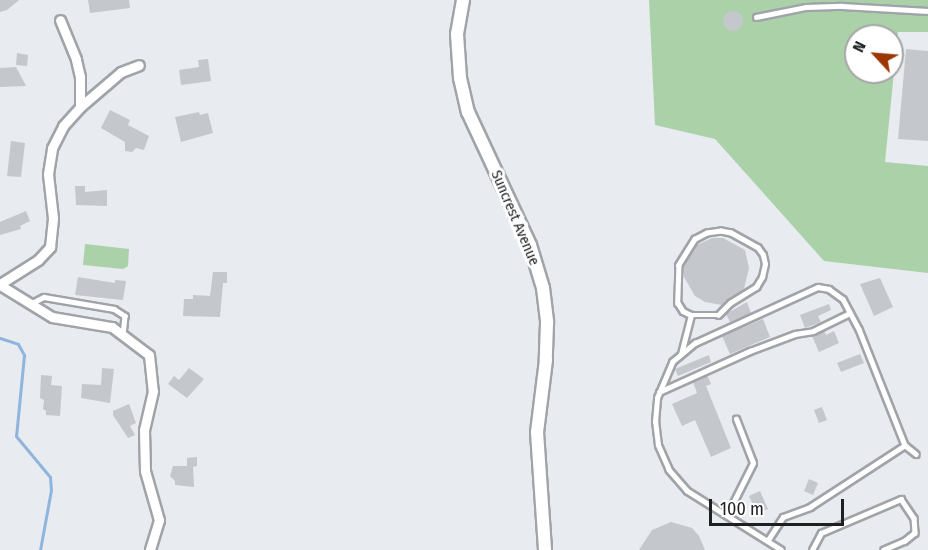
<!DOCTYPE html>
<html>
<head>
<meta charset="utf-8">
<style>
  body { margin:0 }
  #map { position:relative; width:928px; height:550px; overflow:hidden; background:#e8ebf0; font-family:"Fira Sans Condensed",sans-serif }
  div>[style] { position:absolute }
  .green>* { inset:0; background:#abd1a8 }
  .stream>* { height:3px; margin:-1.5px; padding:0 1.5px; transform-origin:1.5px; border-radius:1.5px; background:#90b5dc }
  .building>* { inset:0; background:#c4c8cc }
  .round { border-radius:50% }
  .roads { filter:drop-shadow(2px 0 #a0a4a8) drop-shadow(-2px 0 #a0a4a8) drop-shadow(0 2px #a0a4a8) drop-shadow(0 -2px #a0a4a8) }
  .service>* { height:4.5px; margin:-2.25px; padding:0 2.25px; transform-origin:2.25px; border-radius:2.25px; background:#fff }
  .minor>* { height:9px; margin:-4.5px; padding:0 4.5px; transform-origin:4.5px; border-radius:4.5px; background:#fff }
  .tertiary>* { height:12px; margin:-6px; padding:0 6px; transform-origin:6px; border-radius:6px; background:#fff }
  span { translate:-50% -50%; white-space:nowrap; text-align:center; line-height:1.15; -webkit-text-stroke:6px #fff; paint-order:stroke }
  .street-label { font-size:15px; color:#1e1f21 }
  .north { position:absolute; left:844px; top:24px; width:60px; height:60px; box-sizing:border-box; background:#fff; border:2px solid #a5a5a6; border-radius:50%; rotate:296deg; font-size:16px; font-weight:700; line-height:24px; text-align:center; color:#1e1f21 }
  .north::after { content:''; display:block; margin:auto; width:21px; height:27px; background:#9b3702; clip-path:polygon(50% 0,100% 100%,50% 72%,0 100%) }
  .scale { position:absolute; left:709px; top:499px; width:135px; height:27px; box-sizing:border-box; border:3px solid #1e1f21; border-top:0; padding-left:8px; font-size:18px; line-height:21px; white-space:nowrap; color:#1e1f21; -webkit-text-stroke:4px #fff; paint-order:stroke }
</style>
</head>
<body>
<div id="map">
  <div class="green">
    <i style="clip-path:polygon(evenodd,649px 0,928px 0,928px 32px,898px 32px,885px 162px,928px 166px,928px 273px,824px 261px,715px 139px,655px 125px,649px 0,856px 36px,892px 36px,892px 72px,856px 72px,856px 36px)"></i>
    <i style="clip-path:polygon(85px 244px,129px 249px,128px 266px,123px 269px,83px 265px)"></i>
  </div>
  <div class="stream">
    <i style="left:0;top:338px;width:19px;rotate:18deg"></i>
    <i style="left:18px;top:344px;width:13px;rotate:61deg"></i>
    <i style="left:24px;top:355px;width:81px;rotate:95.6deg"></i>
    <i style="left:16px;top:436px;width:53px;rotate:50.3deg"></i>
    <i style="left:50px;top:477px;width:13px;rotate:86deg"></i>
    <i style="left:51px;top:490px;width:61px;rotate:100.4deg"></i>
  </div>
  <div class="building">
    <i style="clip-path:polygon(0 0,19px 0,7px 10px,0 12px)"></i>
    <i style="clip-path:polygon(88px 0,129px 0,130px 8px,90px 13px)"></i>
    <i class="round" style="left:723px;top:11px;width:20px;height:20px"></i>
    <i style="clip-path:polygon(906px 49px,928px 51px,928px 141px,898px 139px)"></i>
    <i style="clip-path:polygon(17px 53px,28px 55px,27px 66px,16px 65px)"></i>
    <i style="clip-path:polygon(208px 59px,211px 81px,181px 85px,179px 70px,199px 67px,198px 60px)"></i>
    <i style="clip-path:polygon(16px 67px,26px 86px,0 87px,0 68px)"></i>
    <i style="clip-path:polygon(110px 110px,130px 120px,128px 125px,149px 136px,144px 150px,136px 148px,132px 152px,125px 151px,125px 142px,101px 128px)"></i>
    <i style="clip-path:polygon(199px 112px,200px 115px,208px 113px,213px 133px,181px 142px,175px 117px)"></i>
    <i style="clip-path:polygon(11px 141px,25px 143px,21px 177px,7px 176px)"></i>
    <i style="clip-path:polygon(75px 186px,85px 186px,85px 192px,107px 190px,107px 206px,76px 205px)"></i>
    <i style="clip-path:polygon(26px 211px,30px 221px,20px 226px,21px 229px,0 235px,0 222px)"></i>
    <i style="clip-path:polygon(712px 238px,723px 238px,745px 250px,749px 268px,744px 289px,722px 305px,705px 302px,695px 296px,684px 277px,684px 265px,697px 245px)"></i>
    <i style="clip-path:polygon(213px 272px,227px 272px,227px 283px,223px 283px,220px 317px,183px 316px,184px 299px,193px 299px,193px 295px,210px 296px)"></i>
    <i style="clip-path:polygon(78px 277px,115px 283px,115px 280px,126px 281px,123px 300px,75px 295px)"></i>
    <i style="clip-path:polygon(880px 278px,893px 307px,874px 316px,860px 284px)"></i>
    <i style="clip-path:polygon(747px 302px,751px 313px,730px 322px,726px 314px)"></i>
    <i style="clip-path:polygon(829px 304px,831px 310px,818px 316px,821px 322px,805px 328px,800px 315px)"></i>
    <i style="clip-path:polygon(763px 319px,770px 337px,730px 354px,722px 336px)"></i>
    <i style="clip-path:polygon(824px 331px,826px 335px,834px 331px,839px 343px,819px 352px,812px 336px)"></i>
    <i style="clip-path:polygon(860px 354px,864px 363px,841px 372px,837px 363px)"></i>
    <i style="clip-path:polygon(709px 355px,711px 362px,678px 376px,675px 369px)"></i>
    <i style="clip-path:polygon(102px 368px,114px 369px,110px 403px,81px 398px,82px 384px,101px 385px)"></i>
    <i style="clip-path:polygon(189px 368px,204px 379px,187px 398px,168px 384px,174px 376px,179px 380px)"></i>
    <i style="clip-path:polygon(41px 375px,52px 376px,51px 385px,62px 386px,60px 416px,46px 415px,46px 411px,43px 409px,44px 400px,40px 398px)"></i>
    <i style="clip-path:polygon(707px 375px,711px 384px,706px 386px,731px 448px,711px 457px,695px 420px,682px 426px,672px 404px,697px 393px,693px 382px)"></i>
    <i style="clip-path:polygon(129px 404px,136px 423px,130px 426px,135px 435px,128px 438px,113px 415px,113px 411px)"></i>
    <i style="clip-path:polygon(822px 407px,827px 420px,819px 423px,814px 410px)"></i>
    <i style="clip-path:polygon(197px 457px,197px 466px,193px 467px,194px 487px,175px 485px,175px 481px,170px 476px,173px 466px,187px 466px,187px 458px)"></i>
    <i style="clip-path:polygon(809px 479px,818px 483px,813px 495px,804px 491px)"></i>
    <i style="clip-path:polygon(760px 491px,768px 509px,757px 514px,749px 496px)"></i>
    <i style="clip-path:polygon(671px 522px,692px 528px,699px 536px,705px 550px,639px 550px,652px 530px)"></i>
  </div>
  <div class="roads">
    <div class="service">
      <i style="left:756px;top:17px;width:51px;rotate:-11.3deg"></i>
      <i style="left:806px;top:7px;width:36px;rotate:-2deg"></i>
      <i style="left:842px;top:6px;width:86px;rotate:3.3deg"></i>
      <i style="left:32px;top:303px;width:13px;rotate:-27deg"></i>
      <i style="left:44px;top:297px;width:71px;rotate:9.7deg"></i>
      <i style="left:114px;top:309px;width:13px;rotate:32deg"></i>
      <i style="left:125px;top:316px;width:19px;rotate:96deg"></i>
      <i style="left:681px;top:354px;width:40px;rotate:-75.6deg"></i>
      <i style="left:691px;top:315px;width:27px"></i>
      <i style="left:718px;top:315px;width:17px;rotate:-45deg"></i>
      <i style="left:730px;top:303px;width:31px;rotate:-32deg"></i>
      <i style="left:756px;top:287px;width:12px;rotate:-59deg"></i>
      <i style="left:762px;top:277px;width:13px;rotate:-77deg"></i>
      <i style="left:765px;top:264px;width:9px;rotate:-103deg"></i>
      <i style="left:763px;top:255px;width:9px;rotate:-126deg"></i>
      <i style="left:758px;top:248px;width:31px;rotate:-151deg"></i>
      <i style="left:731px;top:233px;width:10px;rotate:-169deg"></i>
      <i style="left:721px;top:231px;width:14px;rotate:172deg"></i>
      <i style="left:707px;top:233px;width:13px;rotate:153deg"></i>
      <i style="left:695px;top:239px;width:31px;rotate:122deg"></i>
      <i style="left:679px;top:265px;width:38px;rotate:92deg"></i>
      <i style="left:678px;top:303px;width:9px;rotate:58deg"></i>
      <i style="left:683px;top:311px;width:9px;rotate:27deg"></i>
      <i style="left:659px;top:392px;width:100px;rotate:-24.3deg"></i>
      <i style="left:750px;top:351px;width:48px;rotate:-20.7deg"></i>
      <i style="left:795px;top:334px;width:18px;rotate:-9deg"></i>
      <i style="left:813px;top:331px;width:41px;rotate:-25.9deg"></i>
      <i style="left:727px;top:515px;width:58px;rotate:-63.4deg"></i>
      <i style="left:753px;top:463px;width:47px;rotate:-111.1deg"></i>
      <i style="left:768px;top:540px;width:27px;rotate:-57deg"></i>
      <i style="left:783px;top:517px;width:29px;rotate:-20deg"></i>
      <i style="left:810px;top:507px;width:113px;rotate:-33.1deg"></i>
      <i style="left:781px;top:550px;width:111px;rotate:-147.9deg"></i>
      <i style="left:687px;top:491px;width:28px;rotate:-131deg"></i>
      <i style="left:669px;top:470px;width:27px;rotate:-114deg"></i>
      <i style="left:658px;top:445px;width:23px;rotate:-97deg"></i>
      <i style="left:655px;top:422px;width:24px;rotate:-85deg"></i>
      <i style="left:657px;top:398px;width:39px;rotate:-67deg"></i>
      <i style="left:672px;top:362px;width:30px;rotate:-40deg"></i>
      <i style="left:695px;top:343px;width:135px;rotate:-24.5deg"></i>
      <i style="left:818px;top:287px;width:11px;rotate:10deg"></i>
      <i style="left:829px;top:289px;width:17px;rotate:36deg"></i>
      <i style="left:843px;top:299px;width:34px;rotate:62deg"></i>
      <i style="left:859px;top:329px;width:125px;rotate:68.4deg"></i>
      <i style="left:905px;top:445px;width:14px;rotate:39deg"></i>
      <i style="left:812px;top:550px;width:19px;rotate:-62deg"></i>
      <i style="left:821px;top:533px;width:87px;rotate:-23deg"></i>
      <i style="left:901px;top:499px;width:23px;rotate:56deg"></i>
      <i style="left:914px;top:518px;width:15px;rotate:86deg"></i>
      <i style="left:915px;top:533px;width:13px;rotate:141deg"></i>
      <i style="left:905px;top:541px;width:23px;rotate:157deg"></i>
    </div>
    <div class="minor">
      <i style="left:80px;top:107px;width:54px;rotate:-40.5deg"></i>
      <i style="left:121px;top:72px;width:19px;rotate:-21deg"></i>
      <i style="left:0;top:284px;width:45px;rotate:-32.3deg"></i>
      <i style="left:38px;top:260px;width:18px;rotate:-47deg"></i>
      <i style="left:50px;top:247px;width:29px;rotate:-84deg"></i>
      <i style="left:53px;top:218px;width:44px;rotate:-96.5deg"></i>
      <i style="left:48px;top:174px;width:26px;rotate:-81deg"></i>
      <i style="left:52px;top:148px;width:25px;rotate:-63deg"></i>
      <i style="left:63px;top:126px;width:25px;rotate:-48deg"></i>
      <i style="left:80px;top:107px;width:30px;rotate:-90deg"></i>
      <i style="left:80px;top:77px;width:18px;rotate:-103deg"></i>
      <i style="left:76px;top:59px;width:42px;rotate:-112.3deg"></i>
      <i style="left:0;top:285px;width:61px;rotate:31.6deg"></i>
      <i style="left:52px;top:317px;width:61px;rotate:9.5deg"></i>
      <i style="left:112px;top:327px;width:46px;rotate:37.1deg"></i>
      <i style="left:149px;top:355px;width:36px;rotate:84deg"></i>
      <i style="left:153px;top:391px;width:40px;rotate:103deg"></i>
      <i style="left:144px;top:430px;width:41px;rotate:88.6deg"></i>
      <i style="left:145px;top:471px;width:51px;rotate:74.1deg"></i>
      <i style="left:159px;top:520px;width:31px;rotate:107deg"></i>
    </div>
    <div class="tertiary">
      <i style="left:463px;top:0;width:35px;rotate:100deg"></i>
      <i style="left:457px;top:34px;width:44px;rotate:86.1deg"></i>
      <i style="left:460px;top:78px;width:35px;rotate:77deg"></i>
      <i style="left:468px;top:112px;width:147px;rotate:65deg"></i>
      <i style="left:530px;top:245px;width:45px;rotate:73.2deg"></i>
      <i style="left:543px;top:288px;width:35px;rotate:83deg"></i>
      <i style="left:547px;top:323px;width:37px;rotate:92deg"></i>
      <i style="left:546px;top:360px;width:73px;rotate:97.1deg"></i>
      <i style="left:537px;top:432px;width:118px;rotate:86.1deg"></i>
    </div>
  </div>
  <div class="street-label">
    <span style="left:515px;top:218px;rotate:67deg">Suncrest Avenue</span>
  </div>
  <div class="north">N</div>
  <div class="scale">100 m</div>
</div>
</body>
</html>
